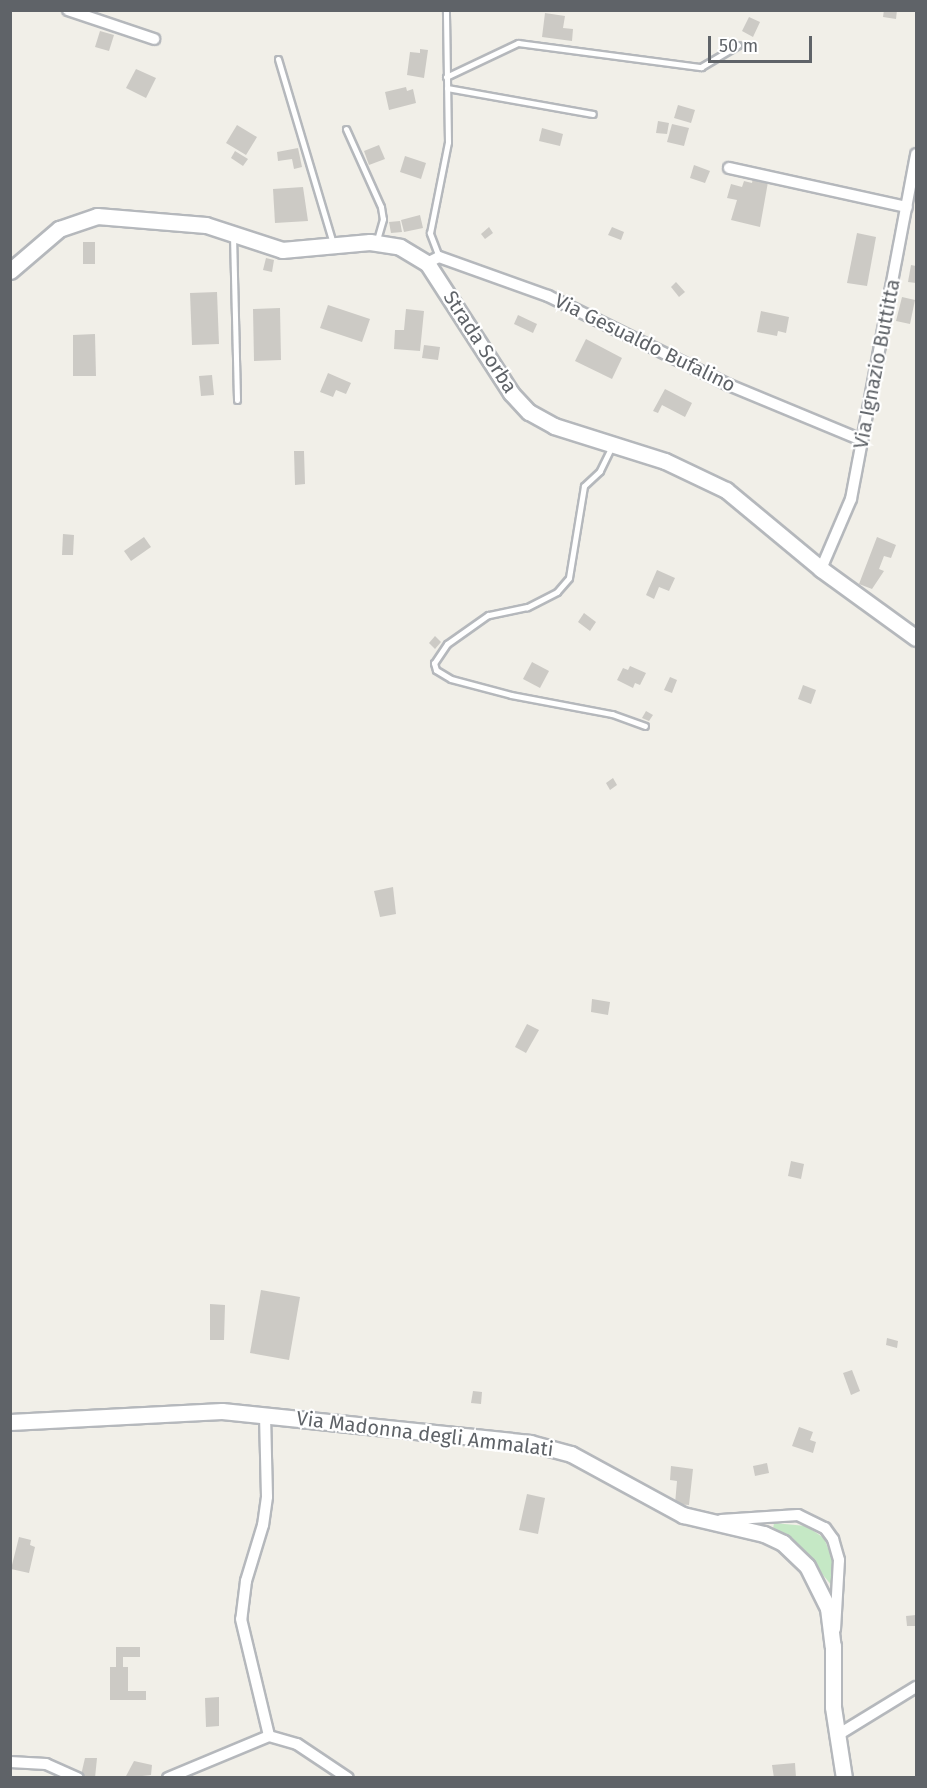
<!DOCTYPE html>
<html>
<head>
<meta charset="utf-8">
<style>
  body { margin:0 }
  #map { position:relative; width:927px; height:1788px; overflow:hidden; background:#f1efe8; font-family:"Fira Sans",sans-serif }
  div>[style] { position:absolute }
  .green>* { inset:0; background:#c5e8c5 }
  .building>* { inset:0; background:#cccac5 }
  .roads { filter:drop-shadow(2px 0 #b5b8bc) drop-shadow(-2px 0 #b5b8bc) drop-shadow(0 2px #b5b8bc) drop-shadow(0 -2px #b5b8bc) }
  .lane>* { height:5px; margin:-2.5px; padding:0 2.5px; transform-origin:2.5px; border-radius:2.5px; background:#fff }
  .street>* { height:10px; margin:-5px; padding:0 5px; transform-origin:5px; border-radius:5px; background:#fff }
  .secondary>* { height:15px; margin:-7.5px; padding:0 7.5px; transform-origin:7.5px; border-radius:7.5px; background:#fff }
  span { translate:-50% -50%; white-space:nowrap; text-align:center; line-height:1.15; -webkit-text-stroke:4.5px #fff; paint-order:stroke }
  .street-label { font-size:20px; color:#5f6368 }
  .frame { position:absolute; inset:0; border:12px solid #5f6368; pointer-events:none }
  .scale { position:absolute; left:708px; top:36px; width:104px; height:27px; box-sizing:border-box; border:3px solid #5f6368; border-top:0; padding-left:8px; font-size:18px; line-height:21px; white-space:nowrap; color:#5f6368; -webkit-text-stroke:4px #fff; paint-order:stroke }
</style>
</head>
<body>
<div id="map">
  <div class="green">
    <i style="clip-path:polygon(774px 1523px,806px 1526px,824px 1538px,833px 1561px,833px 1587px,798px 1545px,773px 1529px)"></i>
  </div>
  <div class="building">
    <i style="clip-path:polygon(884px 10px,897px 10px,896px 19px,883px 17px)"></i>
    <i style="clip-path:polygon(545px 13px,565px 16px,563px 28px,573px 29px,572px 41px,542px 37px)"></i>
    <i style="clip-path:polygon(749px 17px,760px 22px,753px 37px,742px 31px)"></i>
    <i style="clip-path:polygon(100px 31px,114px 35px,109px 51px,95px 47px)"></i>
    <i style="clip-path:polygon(420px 49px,428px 50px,424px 78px,407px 75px,410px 52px,420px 53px)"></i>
    <i style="clip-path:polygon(136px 69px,156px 78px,146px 98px,126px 88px)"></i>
    <i style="clip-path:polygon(406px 87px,407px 91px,413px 89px,416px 103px,389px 110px,385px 92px)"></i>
    <i style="clip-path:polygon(678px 105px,695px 110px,691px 123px,674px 118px)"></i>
    <i style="clip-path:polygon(658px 121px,669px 123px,667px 134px,656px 133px)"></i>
    <i style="clip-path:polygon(672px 124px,689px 128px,684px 146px,667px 142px)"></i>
    <i style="clip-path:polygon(237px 125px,257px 137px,246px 155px,226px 143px)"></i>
    <i style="clip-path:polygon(542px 128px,563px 134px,560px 146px,539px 141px)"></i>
    <i style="clip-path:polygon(379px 145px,385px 159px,369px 165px,364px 151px)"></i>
    <i style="clip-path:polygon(298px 148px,302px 167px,294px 169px,292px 159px,278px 161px,277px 152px)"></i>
    <i style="clip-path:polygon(235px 151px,248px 159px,243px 166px,231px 158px)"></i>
    <i style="clip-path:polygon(405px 156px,426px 163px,421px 179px,400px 172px)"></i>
    <i style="clip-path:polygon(694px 165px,710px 171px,705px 183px,690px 178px)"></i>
    <i style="clip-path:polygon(753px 178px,768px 182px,760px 227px,731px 220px,737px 200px,727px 198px,731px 184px,742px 187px,744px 181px,752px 183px)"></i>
    <i style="clip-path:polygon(303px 187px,308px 221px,275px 223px,273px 189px)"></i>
    <i style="clip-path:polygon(420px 215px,423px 228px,404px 232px,401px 220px)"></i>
    <i style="clip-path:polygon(400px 221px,402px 232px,391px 233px,389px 222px)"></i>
    <i style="clip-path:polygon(489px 227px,493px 233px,485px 239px,481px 234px)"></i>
    <i style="clip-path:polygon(612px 227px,624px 232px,621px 240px,608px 235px)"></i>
    <i style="clip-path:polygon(857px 233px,876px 237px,867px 286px,847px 283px)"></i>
    <i style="clip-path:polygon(83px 242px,95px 242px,95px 264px,83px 264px)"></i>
    <i style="clip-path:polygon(266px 258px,274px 260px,272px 272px,263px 270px)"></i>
    <i style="clip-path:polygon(911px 265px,916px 266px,916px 283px,908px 282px)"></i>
    <i style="clip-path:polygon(676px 282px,685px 292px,679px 297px,671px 287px)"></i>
    <i style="clip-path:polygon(217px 292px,219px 344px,192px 345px,190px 293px)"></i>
    <i style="clip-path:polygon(902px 297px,915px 300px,910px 324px,896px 321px)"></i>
    <i style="clip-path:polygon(328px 305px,370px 319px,362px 342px,320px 328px)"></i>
    <i style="clip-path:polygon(280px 308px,281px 360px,254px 361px,253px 309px)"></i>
    <i style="clip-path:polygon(406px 309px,424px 311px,420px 351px,394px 349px,395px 330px,404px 330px)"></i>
    <i style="clip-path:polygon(761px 311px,789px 317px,786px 333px,778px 331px,777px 336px,757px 332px)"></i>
    <i style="clip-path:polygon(518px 315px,537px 324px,533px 333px,514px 324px)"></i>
    <i style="clip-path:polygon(95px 334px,96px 376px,73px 376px,73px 335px)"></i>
    <i style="clip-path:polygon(586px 339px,622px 358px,612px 379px,575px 361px)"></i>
    <i style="clip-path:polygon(424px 345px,440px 347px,438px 360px,422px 358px)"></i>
    <i style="clip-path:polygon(328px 373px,351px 383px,346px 394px,336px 390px,333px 397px,320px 392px)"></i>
    <i style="clip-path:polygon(212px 375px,214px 395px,201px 396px,199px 376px)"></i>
    <i style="clip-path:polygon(665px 389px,692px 403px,685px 417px,662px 405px,658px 413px,653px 411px)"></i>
    <i style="clip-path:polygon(294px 451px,304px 451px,305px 484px,295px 485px)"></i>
    <i style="clip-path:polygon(63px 534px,74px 535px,73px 555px,62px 555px)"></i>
    <i style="clip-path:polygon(144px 537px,151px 547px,131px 561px,124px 551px)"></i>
    <i style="clip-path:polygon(877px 537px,896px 545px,891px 558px,884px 556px,879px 569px,884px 571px,872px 589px,859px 584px)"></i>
    <i style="clip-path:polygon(657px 570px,675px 578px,669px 591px,659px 587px,654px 599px,646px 595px)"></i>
    <i style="clip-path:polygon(584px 613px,596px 622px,590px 631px,578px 622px)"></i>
    <i style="clip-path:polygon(435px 636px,441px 642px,435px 649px,429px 643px)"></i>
    <i style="clip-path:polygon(532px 662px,549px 671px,540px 688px,523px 679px)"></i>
    <i style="clip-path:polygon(630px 666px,646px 673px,640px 685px,635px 683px,633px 688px,617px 680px,623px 668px,628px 670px)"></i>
    <i style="clip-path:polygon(670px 677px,677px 680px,672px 693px,664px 690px)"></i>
    <i style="clip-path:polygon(803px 685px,816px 690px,811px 704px,798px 699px)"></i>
    <i style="clip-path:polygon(646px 711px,653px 715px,649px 721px,642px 718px)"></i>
    <i style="clip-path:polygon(613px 778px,617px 785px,610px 790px,606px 783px)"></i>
    <i style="clip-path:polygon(393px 887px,396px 914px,380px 917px,374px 891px)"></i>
    <i style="clip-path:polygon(592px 999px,610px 1002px,608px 1015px,591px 1012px)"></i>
    <i style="clip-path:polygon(527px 1024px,539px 1030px,526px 1053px,515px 1047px)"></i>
    <i style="clip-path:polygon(791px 1161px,804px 1164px,801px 1179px,788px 1176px)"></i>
    <i style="clip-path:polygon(261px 1290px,300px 1297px,289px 1360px,250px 1353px)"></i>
    <i style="clip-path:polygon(210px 1304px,225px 1305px,224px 1340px,210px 1340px)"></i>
    <i style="clip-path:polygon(887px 1338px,898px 1341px,897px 1348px,886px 1345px)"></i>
    <i style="clip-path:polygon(852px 1370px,860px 1391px,851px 1395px,843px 1373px)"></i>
    <i style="clip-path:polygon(473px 1391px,482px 1392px,481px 1404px,471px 1403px)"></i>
    <i style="clip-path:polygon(799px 1427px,813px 1432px,810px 1440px,816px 1442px,813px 1453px,792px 1446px)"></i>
    <i style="clip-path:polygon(767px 1463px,769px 1473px,755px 1476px,753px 1466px)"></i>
    <i style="clip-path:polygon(671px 1466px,693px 1469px,689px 1505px,675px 1504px,677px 1481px,670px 1480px)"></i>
    <i style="clip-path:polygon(527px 1494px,545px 1498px,538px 1534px,519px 1530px)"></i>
    <i style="clip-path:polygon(19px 1537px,31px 1540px,30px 1545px,35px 1547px,29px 1573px,11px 1569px)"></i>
    <i style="clip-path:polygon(916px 1615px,916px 1626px,907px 1626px,906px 1616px)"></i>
    <i style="clip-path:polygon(116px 1647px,140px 1647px,140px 1657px,123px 1657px,123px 1667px,128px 1667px,128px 1691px,146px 1691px,146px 1700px,110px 1700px,110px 1667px,116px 1667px)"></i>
    <i style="clip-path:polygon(219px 1697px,219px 1726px,206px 1727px,205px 1698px)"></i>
    <i style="clip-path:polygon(85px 1758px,97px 1758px,95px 1778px,81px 1775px)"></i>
    <i style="clip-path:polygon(134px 1761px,152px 1765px,151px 1775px,125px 1778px)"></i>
    <i style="clip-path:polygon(795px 1763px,796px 1778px,774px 1778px,772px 1765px)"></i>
  </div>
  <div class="roads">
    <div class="lane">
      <i style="left:278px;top:59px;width:192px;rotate:73.4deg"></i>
      <i style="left:446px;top:77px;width:80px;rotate:-25.3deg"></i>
      <i style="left:518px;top:43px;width:185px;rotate:7.5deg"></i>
      <i style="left:701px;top:67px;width:43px;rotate:-30.7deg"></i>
      <i style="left:447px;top:88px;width:148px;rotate:10.1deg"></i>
      <i style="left:346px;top:129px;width:85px;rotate:65.8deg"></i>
      <i style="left:381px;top:207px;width:12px;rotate:81deg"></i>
      <i style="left:383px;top:219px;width:22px;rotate:106deg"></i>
      <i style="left:233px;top:235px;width:165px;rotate:88.6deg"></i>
      <i style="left:439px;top:257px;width:26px;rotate:-111deg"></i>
      <i style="left:430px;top:233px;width:93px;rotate:-78.8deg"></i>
      <i style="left:448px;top:142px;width:132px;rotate:-90.9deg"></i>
      <i style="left:612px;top:446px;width:28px;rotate:116deg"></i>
      <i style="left:600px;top:471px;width:22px;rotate:137deg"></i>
      <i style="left:584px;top:486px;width:93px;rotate:99.3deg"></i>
      <i style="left:569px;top:578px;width:18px;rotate:131deg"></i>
      <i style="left:557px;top:592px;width:34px;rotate:153deg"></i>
      <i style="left:527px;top:607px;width:40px;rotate:168deg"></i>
      <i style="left:488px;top:615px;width:50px;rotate:144.7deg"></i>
      <i style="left:447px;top:644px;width:23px;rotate:124deg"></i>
      <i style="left:434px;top:663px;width:7px;rotate:74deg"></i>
      <i style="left:436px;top:670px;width:17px;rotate:31deg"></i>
      <i style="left:451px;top:679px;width:62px;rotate:14.9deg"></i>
      <i style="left:511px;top:695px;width:103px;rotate:10.7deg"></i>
      <i style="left:612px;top:714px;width:35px;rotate:20deg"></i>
    </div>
    <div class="street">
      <i style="left:68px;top:10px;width:91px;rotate:18.6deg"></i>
      <i style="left:729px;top:168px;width:182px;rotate:12.4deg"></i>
      <i style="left:427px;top:263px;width:13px;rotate:-27deg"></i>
      <i style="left:439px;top:257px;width:116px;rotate:19.7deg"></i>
      <i style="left:548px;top:296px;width:202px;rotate:26.2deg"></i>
      <i style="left:729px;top:385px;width:144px;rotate:22.5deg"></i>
      <i style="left:821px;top:569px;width:76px;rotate:-66.8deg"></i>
      <i style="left:851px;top:499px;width:351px;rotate:-79.3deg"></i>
      <i style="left:265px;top:1415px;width:82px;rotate:88.6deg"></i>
      <i style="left:267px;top:1497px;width:28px;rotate:98deg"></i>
      <i style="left:263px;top:1525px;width:59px;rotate:106.9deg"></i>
      <i style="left:246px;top:1581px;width:38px;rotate:97deg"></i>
      <i style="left:241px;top:1619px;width:120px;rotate:76.5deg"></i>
      <i style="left:721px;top:1520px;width:77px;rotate:-3.7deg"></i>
      <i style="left:798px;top:1515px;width:30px;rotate:26deg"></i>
      <i style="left:825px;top:1528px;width:14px;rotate:54deg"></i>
      <i style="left:833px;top:1539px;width:22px;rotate:74deg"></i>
      <i style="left:839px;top:1560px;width:69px;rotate:93.3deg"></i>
      <i style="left:836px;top:1736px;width:94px;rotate:-31.5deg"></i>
      <i style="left:10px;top:1762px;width:36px;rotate:3deg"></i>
      <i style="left:46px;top:1764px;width:35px;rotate:24deg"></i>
      <i style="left:168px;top:1778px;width:109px;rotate:-22.6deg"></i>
      <i style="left:269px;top:1736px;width:29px;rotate:16deg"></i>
      <i style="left:297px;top:1744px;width:61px;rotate:33.7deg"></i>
    </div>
    <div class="secondary">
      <i style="left:10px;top:271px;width:65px;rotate:-40.6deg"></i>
      <i style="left:59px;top:229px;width:40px;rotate:-18.9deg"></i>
      <i style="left:97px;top:216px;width:109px;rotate:4.7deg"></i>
      <i style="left:206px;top:225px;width:80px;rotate:18.2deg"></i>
      <i style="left:282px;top:250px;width:88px;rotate:-5.2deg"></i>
      <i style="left:370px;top:242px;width:30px;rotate:9deg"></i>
      <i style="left:400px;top:247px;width:31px;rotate:31deg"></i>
      <i style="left:427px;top:263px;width:155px;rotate:57.1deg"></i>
      <i style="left:511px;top:393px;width:26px;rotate:47deg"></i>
      <i style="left:529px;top:412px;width:29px;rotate:29deg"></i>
      <i style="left:554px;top:426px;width:116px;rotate:17.5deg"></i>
      <i style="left:665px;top:461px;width:68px;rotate:25.4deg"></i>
      <i style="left:726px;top:490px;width:124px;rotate:39.7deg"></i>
      <i style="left:821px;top:569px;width:117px;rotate:36deg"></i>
      <i style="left:10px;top:1422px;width:212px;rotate:-3deg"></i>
      <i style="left:222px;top:1411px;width:310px;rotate:5.9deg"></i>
      <i style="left:530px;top:1443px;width:42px;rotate:15deg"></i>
      <i style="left:571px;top:1454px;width:128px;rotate:28.6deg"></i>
      <i style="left:683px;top:1515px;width:83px;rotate:13.2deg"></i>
      <i style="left:764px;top:1534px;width:21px;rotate:25deg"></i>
      <i style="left:783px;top:1543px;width:33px;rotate:44deg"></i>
      <i style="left:807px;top:1566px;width:47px;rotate:63.4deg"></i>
      <i style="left:828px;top:1608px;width:38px;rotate:83deg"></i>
      <i style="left:833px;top:1646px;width:61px;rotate:90deg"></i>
      <i style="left:833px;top:1707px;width:72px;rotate:81.2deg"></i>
    </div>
  </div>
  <div class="street-label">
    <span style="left:480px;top:342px;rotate:57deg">Strada Sorba</span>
    <span style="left:645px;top:343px;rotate:26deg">Via Gesualdo Bufalino</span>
    <span style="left:877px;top:364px;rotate:-79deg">Via Ignazio Buttitta</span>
    <span style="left:425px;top:1434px;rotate:7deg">Via Madonna degli Ammalati</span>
  </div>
  <div class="frame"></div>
  <div class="scale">50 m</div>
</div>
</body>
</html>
